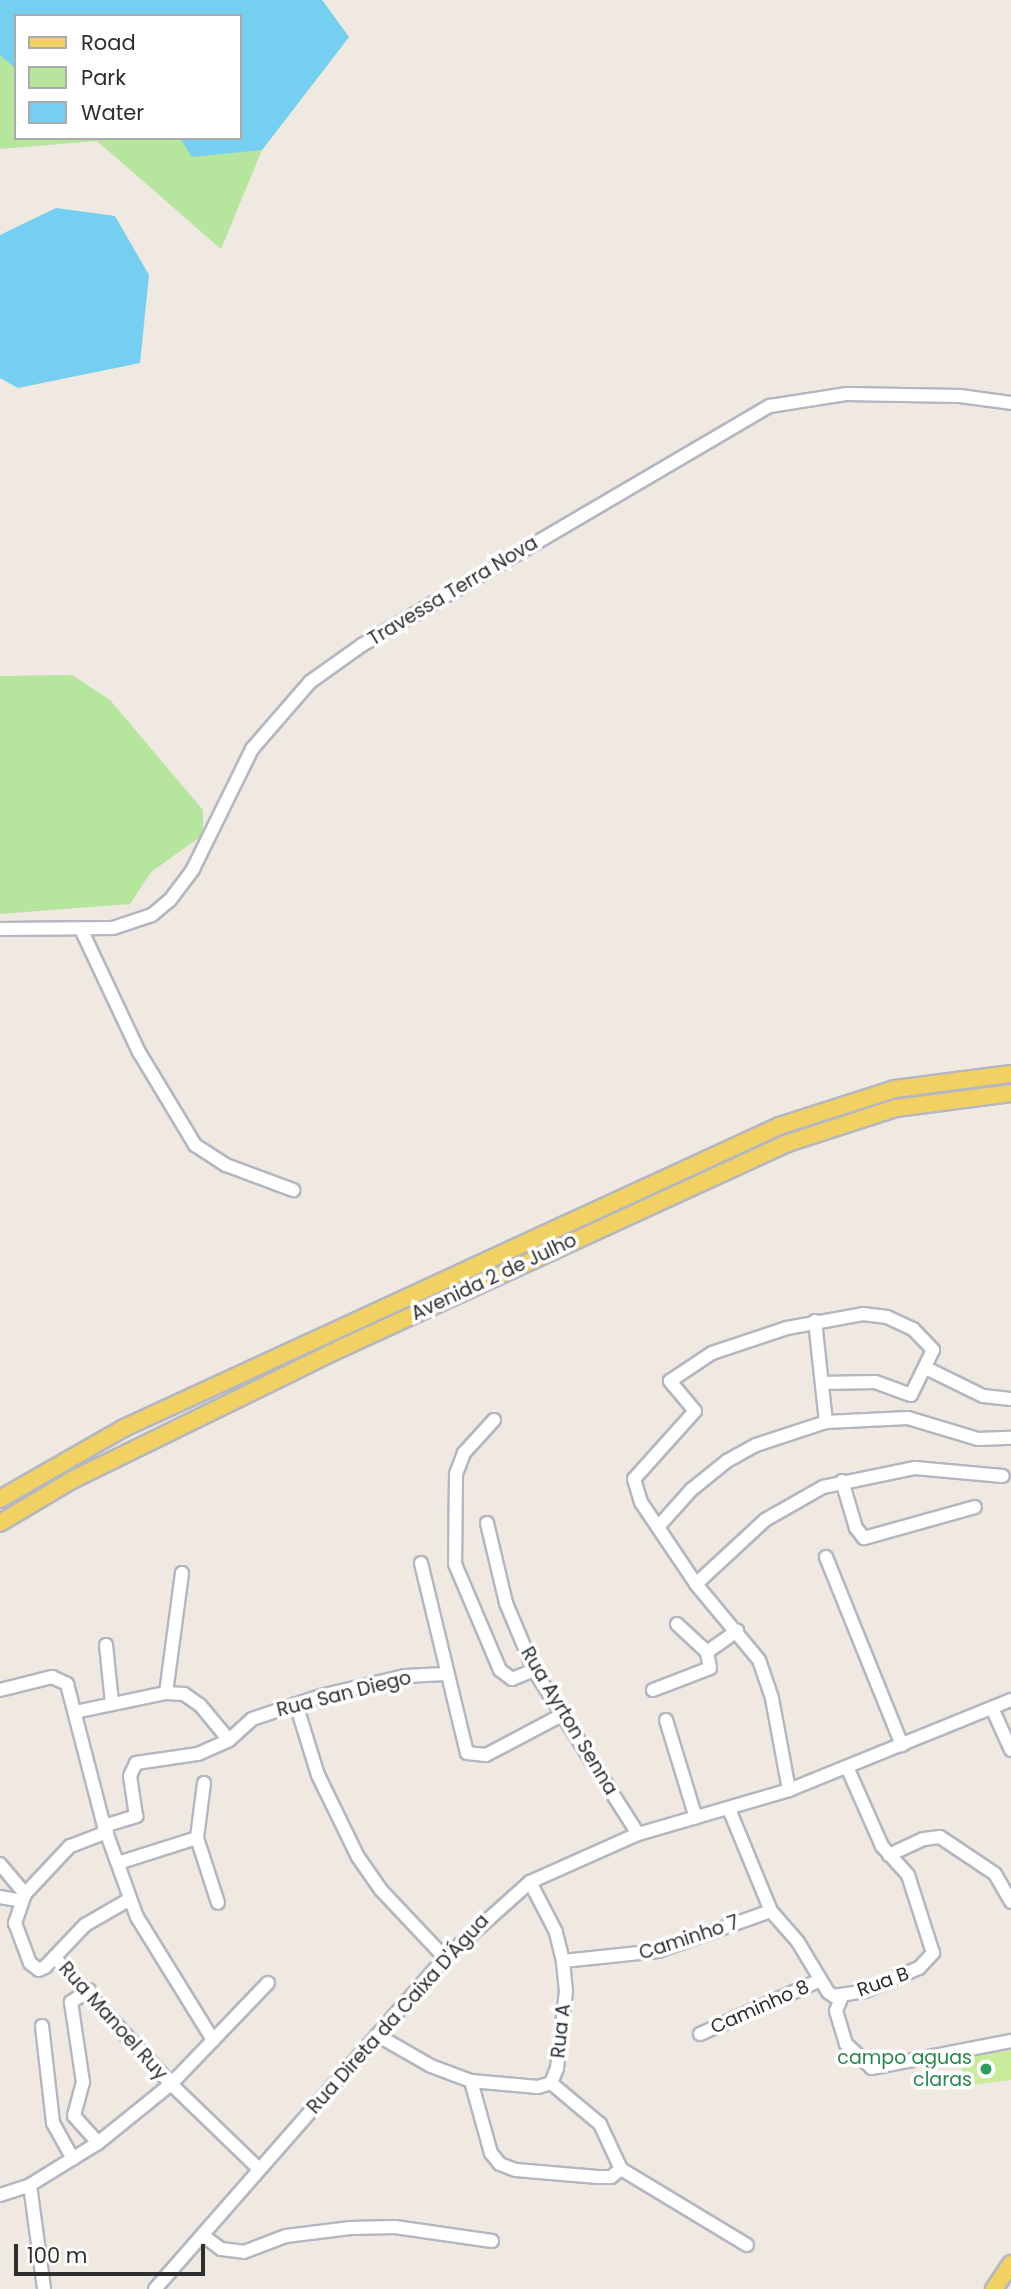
<!DOCTYPE html>
<html>
<head>
<meta charset="utf-8">
<style>
  body { margin:0 }
  #map { position:relative; width:1011px; height:2289px; overflow:hidden; background:#efe9e1; font-family:Poppins,sans-serif }
  div>[style] { position:absolute }
  .green>* { inset:0; background:#b6e59e }
  .pitch>* { inset:0; background:#c9ec9a }
  .water>* { inset:0; background:#75cff0 }
  .roads { filter:drop-shadow(2px 0 #b4b7c1) drop-shadow(-2px 0 #b4b7c1) drop-shadow(0 2px #b4b7c1) drop-shadow(0 -2px #b4b7c1) }
  .minor>* { height:12px; margin:-6px; padding:0 6px; transform-origin:6px; border-radius:6px; background:#fff }
  .major>* { height:16px; margin:-8px; padding:0 8px; transform-origin:8px; border-radius:8px; background:#f2d163 }
  .dots>* { width:19px; height:19px; translate:-50% -50%; box-sizing:border-box; border:4px solid #fff; border-radius:50% }
  span { translate:-50% -50%; white-space:nowrap; text-align:center; line-height:1.15; -webkit-text-stroke:7px #fff; paint-order:stroke }
  .street-label { font-size:19px; color:#2e2e2e }
  .leisure-label { font-size:19px; color:#27864d }
  .right { translate:-100% -50%; text-align:right }
  .legend { position:absolute; left:14px; top:14px; width:228px; height:126px; box-sizing:border-box; background:#fff; border:2px solid #ababab; margin:0; padding:9px 12px; list-style:none; font-size:21px; color:#2e2e2e }
  .legend li { display:flex; align-items:center; gap:14px; height:35px }
  .legend b { width:35px; border:2px solid #ababab }
  .scale { position:absolute; left:14px; top:2244px; width:191px; height:32px; box-sizing:border-box; border:4px solid #2e2e2e; border-top:0; padding-left:9px; font-size:21px; line-height:24px; white-space:nowrap; color:#2e2e2e; -webkit-text-stroke:5px #fff; paint-order:stroke }
</style>
</head>
<body>
<div id="map">
  <div class="green">
    <i style="clip-path:polygon(evenodd,0 0,322px 0,349px 37px,262px 150px,221px 249px,97px 141px,0 149px,0 0,16px 16px,240px 16px,240px 138px,16px 138px,16px 16px)"></i>
    <i style="clip-path:polygon(72px 675px,110px 700px,203px 810px,203px 835px,151px 872px,130px 904px,0 914px,0 676px)"></i>
  </div>
  <div class="pitch">
    <i style="clip-path:polygon(1011px 2050px,1011px 2080px,963px 2086px,961px 2058px)"></i>
  </div>
  <div class="water">
    <i style="clip-path:polygon(0 0,322px 0,349px 37px,262px 150px,192px 157px,180px 138px,240px 138px,240px 16px,16px 16px,16px 69px,0 55px)"></i>
    <i style="clip-path:polygon(56px 208px,115px 216px,149px 275px,140px 363px,18px 388px,0 378px,0 235px)"></i>
  </div>
  <div class="roads">
    <div class="minor">
      <i style="left:0;top:929px;width:113px;rotate:-0.5deg"></i>
      <i style="left:113px;top:928px;width:41px;rotate:-18.4deg"></i>
      <i style="left:152px;top:915px;width:23px;rotate:-40deg"></i>
      <i style="left:170px;top:900px;width:39px;rotate:-53deg"></i>
      <i style="left:193px;top:869px;width:134px;rotate:-63.8deg"></i>
      <i style="left:252px;top:749px;width:89px;rotate:-49.1deg"></i>
      <i style="left:310px;top:682px;width:64px;rotate:-35.4deg"></i>
      <i style="left:362px;top:645px;width:473px;rotate:-30.4deg"></i>
      <i style="left:770px;top:406px;width:78px;rotate:-8.9deg"></i>
      <i style="left:847px;top:394px;width:113px;rotate:1deg"></i>
      <i style="left:960px;top:396px;width:51px;rotate:7.8deg"></i>
      <i style="left:81px;top:929px;width:136px;rotate:64.8deg"></i>
      <i style="left:139px;top:1052px;width:109px;rotate:58.9deg"></i>
      <i style="left:195px;top:1145px;width:37px;rotate:33deg"></i>
      <i style="left:226px;top:1165px;width:72px;rotate:20.5deg"></i>
      <i style="left:815px;top:1321px;width:102px;rotate:83.8deg"></i>
      <i style="left:928px;top:1369px;width:61px;rotate:26.1deg"></i>
      <i style="left:983px;top:1396px;width:28px;rotate:6deg"></i>
      <i style="left:494px;top:1420px;width:45px;rotate:132.3deg"></i>
      <i style="left:464px;top:1453px;width:22px;rotate:111deg"></i>
      <i style="left:456px;top:1474px;width:90px;rotate:90.6deg"></i>
      <i style="left:455px;top:1564px;width:115px;rotate:67deg"></i>
      <i style="left:500px;top:1670px;width:15px;rotate:37deg"></i>
      <i style="left:512px;top:1679px;width:24px;rotate:-22deg"></i>
      <i style="left:842px;top:1481px;width:49px;rotate:73.4deg"></i>
      <i style="left:856px;top:1528px;width:13px;rotate:51deg"></i>
      <i style="left:864px;top:1538px;width:115px;rotate:-15.6deg"></i>
      <i style="left:487px;top:1523px;width:82px;rotate:76.6deg"></i>
      <i style="left:506px;top:1603px;width:73px;rotate:67.3deg"></i>
      <i style="left:534px;top:1670px;width:194px;rotate:57.6deg"></i>
      <i style="left:658px;top:1527px;width:50px;rotate:-48.3deg"></i>
      <i style="left:691px;top:1490px;width:46px;rotate:-38.9deg"></i>
      <i style="left:727px;top:1461px;width:33px;rotate:-29deg"></i>
      <i style="left:756px;top:1445px;width:74px;rotate:-18.2deg"></i>
      <i style="left:826px;top:1422px;width:82px;rotate:-2.8deg"></i>
      <i style="left:908px;top:1418px;width:73px;rotate:16.7deg"></i>
      <i style="left:978px;top:1439px;width:33px;rotate:-2deg"></i>
      <i style="left:826px;top:1557px;width:203px;rotate:68deg"></i>
      <i style="left:421px;top:1563px;width:195px;rotate:76.4deg"></i>
      <i style="left:467px;top:1753px;width:19px;rotate:6deg"></i>
      <i style="left:486px;top:1755px;width:86px;rotate:-27.8deg"></i>
      <i style="left:696px;top:1584px;width:94px;rotate:-42.8deg"></i>
      <i style="left:765px;top:1520px;width:67px;rotate:-29.6deg"></i>
      <i style="left:823px;top:1487px;width:94px;rotate:-11.7deg"></i>
      <i style="left:915px;top:1468px;width:88px;rotate:5.2deg"></i>
      <i style="left:106px;top:1645px;width:58px;rotate:84.1deg"></i>
      <i style="left:707px;top:1652px;width:37px;rotate:-35deg"></i>
      <i style="left:0;top:1690px;width:54px;rotate:-14deg"></i>
      <i style="left:52px;top:1677px;width:17px;rotate:25deg"></i>
      <i style="left:67px;top:1684px;width:147px;rotate:75.4deg"></i>
      <i style="left:104px;top:1826px;width:97px;rotate:70.1deg"></i>
      <i style="left:137px;top:1917px;width:145px;rotate:58.3deg"></i>
      <i style="left:653px;top:1690px;width:61px;rotate:-21.1deg"></i>
      <i style="left:710px;top:1668px;width:16px;rotate:-101deg"></i>
      <i style="left:707px;top:1652px;width:41px;rotate:-137deg"></i>
      <i style="left:166px;top:1693px;width:121px;rotate:-82.4deg"></i>
      <i style="left:296px;top:1704px;width:74px;rotate:72.8deg"></i>
      <i style="left:318px;top:1775px;width:91px;rotate:64deg"></i>
      <i style="left:358px;top:1857px;width:40px;rotate:55.1deg"></i>
      <i style="left:381px;top:1890px;width:93px;rotate:46.7deg"></i>
      <i style="left:992px;top:1708px;width:46px;rotate:65.7deg"></i>
      <i style="left:75px;top:1712px;width:93px;rotate:-11.8deg"></i>
      <i style="left:166px;top:1693px;width:18px;rotate:3deg"></i>
      <i style="left:184px;top:1694px;width:19px;rotate:35deg"></i>
      <i style="left:200px;top:1705px;width:45px;rotate:50.4deg"></i>
      <i style="left:666px;top:1720px;width:102px;rotate:73deg"></i>
      <i style="left:204px;top:1783px;width:55px;rotate:97.3deg"></i>
      <i style="left:197px;top:1838px;width:68px;rotate:72.1deg"></i>
      <i style="left:789px;top:1790px;width:94px;rotate:-100.5deg"></i>
      <i style="left:772px;top:1698px;width:40px;rotate:-108.9deg"></i>
      <i style="left:759px;top:1660px;width:99px;rotate:-129.7deg"></i>
      <i style="left:696px;top:1584px;width:99px;rotate:-123.9deg"></i>
      <i style="left:641px;top:1502px;width:24px;rotate:-107deg"></i>
      <i style="left:634px;top:1479px;width:91px;rotate:-48.1deg"></i>
      <i style="left:695px;top:1411px;width:39px;rotate:-130deg"></i>
      <i style="left:670px;top:1381px;width:50px;rotate:-33.7deg"></i>
      <i style="left:712px;top:1353px;width:79px;rotate:-18.4deg"></i>
      <i style="left:787px;top:1328px;width:77px;rotate:-10.4deg"></i>
      <i style="left:863px;top:1314px;width:24px;rotate:7deg"></i>
      <i style="left:887px;top:1317px;width:29px;rotate:25deg"></i>
      <i style="left:913px;top:1329px;width:29px;rotate:46deg"></i>
      <i style="left:933px;top:1350px;width:50px;rotate:116.1deg"></i>
      <i style="left:911px;top:1395px;width:38px;rotate:-160deg"></i>
      <i style="left:875px;top:1382px;width:53px;rotate:178.9deg"></i>
      <i style="left:729px;top:1809px;width:110px;rotate:67.6deg"></i>
      <i style="left:771px;top:1911px;width:41px;rotate:48.9deg"></i>
      <i style="left:798px;top:1942px;width:58px;rotate:59deg"></i>
      <i style="left:828px;top:1992px;width:7px;rotate:34deg"></i>
      <i style="left:834px;top:1996px;width:31px;rotate:-9deg"></i>
      <i style="left:865px;top:1991px;width:59px;rotate:-23.1deg"></i>
      <i style="left:919px;top:1968px;width:21px;rotate:-47deg"></i>
      <i style="left:933px;top:1953px;width:82px;rotate:-107.8deg"></i>
      <i style="left:908px;top:1875px;width:39px;rotate:-132deg"></i>
      <i style="left:882px;top:1846px;width:86px;rotate:-113.9deg"></i>
      <i style="left:104px;top:1826px;width:34px;rotate:-17deg"></i>
      <i style="left:136px;top:1816px;width:40px;rotate:-98.5deg"></i>
      <i style="left:130px;top:1776px;width:14px;rotate:-65deg"></i>
      <i style="left:136px;top:1763px;width:63px;rotate:-8.3deg"></i>
      <i style="left:198px;top:1754px;width:34px;rotate:-24deg"></i>
      <i style="left:229px;top:1740px;width:31px;rotate:-42deg"></i>
      <i style="left:252px;top:1719px;width:76px;rotate:-18.4deg"></i>
      <i style="left:324px;top:1695px;width:83px;rotate:-13.2deg"></i>
      <i style="left:405px;top:1676px;width:40px;rotate:-2.9deg"></i>
      <i style="left:107px;top:1832px;width:40px;rotate:159deg"></i>
      <i style="left:70px;top:1846px;width:66px;rotate:133.2deg"></i>
      <i style="left:25px;top:1894px;width:31px;rotate:109deg"></i>
      <i style="left:15px;top:1923px;width:43px;rotate:69.4deg"></i>
      <i style="left:30px;top:1963px;width:11px;rotate:38deg"></i>
      <i style="left:39px;top:1970px;width:7px;rotate:-27deg"></i>
      <i style="left:45px;top:1967px;width:58px;rotate:-46.4deg"></i>
      <i style="left:85px;top:1925px;width:52px;rotate:-30deg"></i>
      <i style="left:889px;top:1855px;width:38px;rotate:-25deg"></i>
      <i style="left:924px;top:1839px;width:16px;rotate:-7deg"></i>
      <i style="left:940px;top:1837px;width:66px;rotate:33.9deg"></i>
      <i style="left:995px;top:1874px;width:32px;rotate:60deg"></i>
      <i style="left:118px;top:1863px;width:83px;rotate:-17.6deg"></i>
      <i style="left:0;top:1864px;width:39px;rotate:50deg"></i>
      <i style="left:0;top:1897px;width:22px;rotate:10deg"></i>
      <i style="left:55px;top:1958px;width:171px;rotate:47.4deg"></i>
      <i style="left:171px;top:2084px;width:122px;rotate:44deg"></i>
      <i style="left:563px;top:1961px;width:96px;rotate:-6deg"></i>
      <i style="left:658px;top:1951px;width:120px;rotate:-19.5deg"></i>
      <i style="left:89px;top:1990px;width:22px;rotate:146deg"></i>
      <i style="left:71px;top:2002px;width:81px;rotate:81.5deg"></i>
      <i style="left:83px;top:2082px;width:35px;rotate:105deg"></i>
      <i style="left:74px;top:2116px;width:36px;rotate:48deg"></i>
      <i style="left:842px;top:1996px;width:16px;rotate:112deg"></i>
      <i style="left:836px;top:2011px;width:34px;rotate:73deg"></i>
      <i style="left:846px;top:2044px;width:35px;rotate:43deg"></i>
      <i style="left:872px;top:2068px;width:142px;rotate:-11deg"></i>
      <i style="left:42px;top:2026px;width:98px;rotate:83.5deg"></i>
      <i style="left:53px;top:2123px;width:41px;rotate:60.9deg"></i>
      <i style="left:700px;top:2034px;width:132px;rotate:-24.2deg"></i>
      <i style="left:377px;top:2035px;width:62px;rotate:29.9deg"></i>
      <i style="left:431px;top:2066px;width:43px;rotate:20.6deg"></i>
      <i style="left:471px;top:2081px;width:67px;rotate:5.1deg"></i>
      <i style="left:538px;top:2087px;width:14px;rotate:-17deg"></i>
      <i style="left:551px;top:2083px;width:16px;rotate:-68deg"></i>
      <i style="left:557px;top:2068px;width:78px;rotate:-83.3deg"></i>
      <i style="left:566px;top:1991px;width:30px;rotate:-96deg"></i>
      <i style="left:563px;top:1961px;width:30px;rotate:-104deg"></i>
      <i style="left:556px;top:1932px;width:56px;rotate:-117.5deg"></i>
      <i style="left:471px;top:2081px;width:75px;rotate:74.5deg"></i>
      <i style="left:491px;top:2153px;width:14px;rotate:51deg"></i>
      <i style="left:500px;top:2164px;width:17px;rotate:21deg"></i>
      <i style="left:516px;top:2170px;width:82px;rotate:4.9deg"></i>
      <i style="left:598px;top:2177px;width:13px"></i>
      <i style="left:611px;top:2177px;width:13px;rotate:-39deg"></i>
      <i style="left:551px;top:2083px;width:64px;rotate:39.9deg"></i>
      <i style="left:600px;top:2124px;width:50px;rotate:65deg"></i>
      <i style="left:621px;top:2169px;width:147px;rotate:31.1deg"></i>
      <i style="left:30px;top:2185px;width:105px;rotate:82.3deg"></i>
      <i style="left:0;top:2195px;width:32px;rotate:-18deg"></i>
      <i style="left:30px;top:2185px;width:80px;rotate:-31.7deg"></i>
      <i style="left:98px;top:2143px;width:94px;rotate:-38.9deg"></i>
      <i style="left:171px;top:2084px;width:140px;rotate:-46.2deg"></i>
      <i style="left:205px;top:2237px;width:20px;rotate:37deg"></i>
      <i style="left:221px;top:2249px;width:23px;rotate:7deg"></i>
      <i style="left:244px;top:2252px;width:45px;rotate:-20.9deg"></i>
      <i style="left:286px;top:2236px;width:65px;rotate:-7deg"></i>
      <i style="left:351px;top:2228px;width:44px;rotate:-1.3deg"></i>
      <i style="left:395px;top:2227px;width:98px;rotate:8.2deg"></i>
      <i style="left:155px;top:2289px;width:440px;rotate:-48.8deg"></i>
      <i style="left:445px;top:1958px;width:114px;rotate:-41.8deg"></i>
      <i style="left:530px;top:1882px;width:118px;rotate:-24deg"></i>
      <i style="left:638px;top:1834px;width:157px;rotate:-16.2deg"></i>
      <i style="left:789px;top:1790px;width:240px;rotate:-22.1deg"></i>
    </div>
    <div class="major">
      <i style="left:0;top:1499px;width:143px;rotate:-29.8deg"></i>
      <i style="left:124px;top:1428px;width:721px;rotate:-24.75deg"></i>
      <i style="left:779px;top:1126px;width:122px;rotate:-17.7deg"></i>
      <i style="left:895px;top:1089px;width:117px;rotate:-7.4deg"></i>
      <i style="left:0;top:1523px;width:84px;rotate:-30.8deg"></i>
      <i style="left:72px;top:1480px;width:301px;rotate:-26.1deg"></i>
      <i style="left:342px;top:1348px;width:488px;rotate:-24.7deg"></i>
      <i style="left:785px;top:1144px;width:117px;rotate:-18deg"></i>
      <i style="left:896px;top:1108px;width:116px;rotate:-7.4deg"></i>
      <i style="left:994px;top:2289px;width:30px;rotate:-56deg"></i>
    </div>
  </div>
  <div class="dots">
    <i style="left:986px;top:2069px;background:#2e9e5b"></i>
  </div>
  <div class="street-label">
    <span style="left:453px;top:591px;rotate:-31deg">Travessa Terra Nova</span>
    <span style="left:494px;top:1277px;rotate:-25deg">Avenida 2 de Julho</span>
    <span style="left:344px;top:1694px;rotate:-14deg">Rua San Diego</span>
    <span style="left:569px;top:1721px;rotate:59deg">Rua Ayrton Senna</span>
    <span style="left:689px;top:1938px;rotate:-18deg">Caminho 7</span>
    <span style="left:883px;top:1982px;rotate:-20deg">Rua B</span>
    <span style="left:760px;top:2007px;rotate:-24deg">Caminho 8</span>
    <span style="left:398px;top:2014px;rotate:-48deg">Rua Direta da Caixa D'Água</span>
    <span style="left:113px;top:2021px;rotate:48deg">Rua Manoel Ruy</span>
    <span style="left:561px;top:2031px;rotate:-84deg">Rua A</span>
  </div>
  <div class="leisure-label">
    <span class="right" style="left:972px;top:2069px">campo aguas<br>claras</span>
  </div>
  <ul class="legend">
  <li><b style="height:9px;background:#f2d163"></b>Road</li>
  <li><b style="height:19px;background:#b6e59e"></b>Park</li>
  <li><b style="height:19px;background:#75cff0"></b>Water</li>
  </ul>
  <div class="scale">100 m</div>
</div>
</body>
</html>
